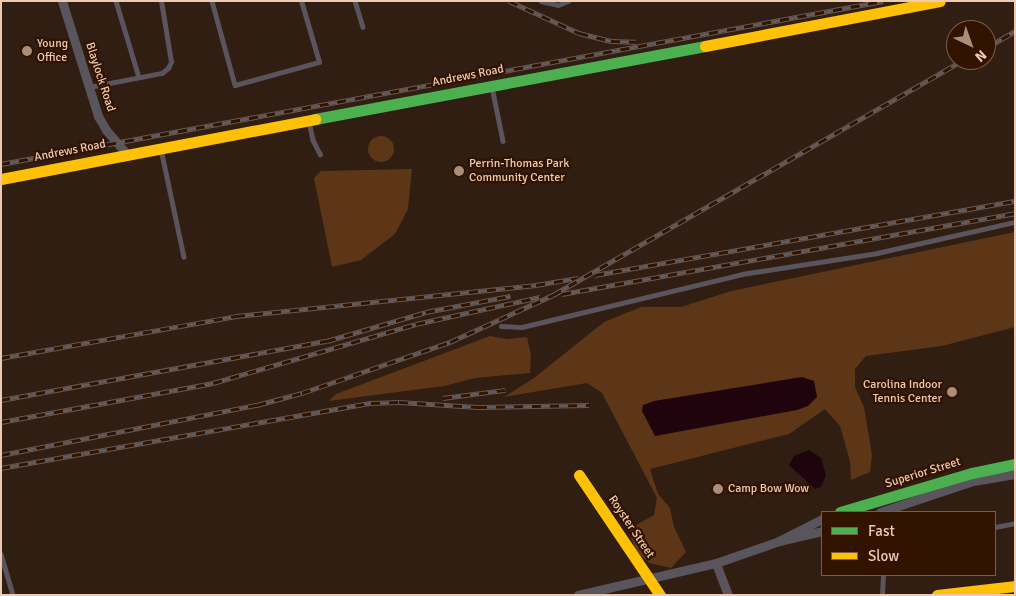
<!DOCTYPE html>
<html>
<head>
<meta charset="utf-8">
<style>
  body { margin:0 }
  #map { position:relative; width:1016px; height:596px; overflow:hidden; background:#2f1e11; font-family:Signika,sans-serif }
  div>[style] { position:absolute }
  .green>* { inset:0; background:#5d3517 }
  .round { border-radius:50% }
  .water>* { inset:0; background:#1f040d }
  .lane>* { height:4.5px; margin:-2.25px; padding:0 2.25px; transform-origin:2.25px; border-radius:2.25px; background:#5a545c }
  .street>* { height:9px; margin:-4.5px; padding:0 4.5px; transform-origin:4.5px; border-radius:4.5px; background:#5a545c }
  .fast>* { height:11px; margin:-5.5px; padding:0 5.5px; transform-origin:5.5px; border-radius:5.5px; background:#4caf50 }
  .slow>* { height:11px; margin:-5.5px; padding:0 5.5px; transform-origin:5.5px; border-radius:5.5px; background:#ffc107 }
  .rail>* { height:5px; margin-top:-2.5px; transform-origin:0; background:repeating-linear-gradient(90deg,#311300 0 9px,#655a57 0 18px); box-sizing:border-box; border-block:1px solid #655a57 }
  .dots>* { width:14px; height:14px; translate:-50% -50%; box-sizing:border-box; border:2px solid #311300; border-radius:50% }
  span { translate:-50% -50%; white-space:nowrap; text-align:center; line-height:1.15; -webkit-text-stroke:4.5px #311300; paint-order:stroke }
  .poi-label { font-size:12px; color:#edcab3 }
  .left { translate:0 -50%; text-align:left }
  .right { translate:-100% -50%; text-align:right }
  .street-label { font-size:12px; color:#edcab3 }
  .frame { position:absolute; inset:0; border:2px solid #edcab3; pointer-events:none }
  .legend { position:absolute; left:821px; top:511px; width:175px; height:65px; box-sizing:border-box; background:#311300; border:1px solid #7c5c48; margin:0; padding:6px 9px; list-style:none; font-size:15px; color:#edcab3 }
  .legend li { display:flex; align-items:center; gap:10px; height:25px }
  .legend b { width:25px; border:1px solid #7c5c48 }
  .north { position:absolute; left:946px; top:20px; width:50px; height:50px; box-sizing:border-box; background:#311300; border:1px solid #7c5c48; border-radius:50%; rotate:138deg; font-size:14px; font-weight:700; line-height:20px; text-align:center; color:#edcab3 }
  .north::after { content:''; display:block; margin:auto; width:18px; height:22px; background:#aa8e7a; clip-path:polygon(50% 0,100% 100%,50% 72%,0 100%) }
</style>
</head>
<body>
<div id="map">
  <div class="green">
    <i class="round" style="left:368px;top:136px;width:26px;height:26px"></i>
    <i style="clip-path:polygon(412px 169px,408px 209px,395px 234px,361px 260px,332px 267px,314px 178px,321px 171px)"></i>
    <i style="clip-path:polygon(1015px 232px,1015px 327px,942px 346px,866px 356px,855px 369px,855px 387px,864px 407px,872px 455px,870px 472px,851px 480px,850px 461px,840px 426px,825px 409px,789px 434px,650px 469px,658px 494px,670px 508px,674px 527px,686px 552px,671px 568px,649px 563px,635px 550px,629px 529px,654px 515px,657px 498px,602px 393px,587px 383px,504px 397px,534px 378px,604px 322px,641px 307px,681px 307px,731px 291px)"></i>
    <i style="clip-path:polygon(490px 336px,507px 339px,527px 337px,531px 355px,530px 373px,475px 378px,444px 386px,329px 401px,336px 394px)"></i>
  </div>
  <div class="water">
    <i style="clip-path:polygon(802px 377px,814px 381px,817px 397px,808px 406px,797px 410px,655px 436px,642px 411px,643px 405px,654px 401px)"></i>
    <i style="clip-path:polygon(809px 450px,821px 458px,826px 475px,821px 487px,815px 489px,789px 465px,794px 456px)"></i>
  </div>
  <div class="lane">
    <i style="left:116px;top:1px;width:79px;rotate:73.2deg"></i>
    <i style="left:212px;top:1px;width:87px;rotate:74.7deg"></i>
    <i style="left:235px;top:85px;width:87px;rotate:-15.3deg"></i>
    <i style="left:319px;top:62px;width:64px;rotate:-106.4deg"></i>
    <i style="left:355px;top:1px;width:27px;rotate:73deg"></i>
    <i style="left:541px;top:1px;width:17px;rotate:13deg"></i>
    <i style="left:558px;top:5px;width:11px;rotate:-22deg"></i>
    <i style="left:89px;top:87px;width:74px;rotate:-10.9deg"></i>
    <i style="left:162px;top:73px;width:8px;rotate:-40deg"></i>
    <i style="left:168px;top:68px;width:7px;rotate:-63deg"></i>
    <i style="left:171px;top:62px;width:62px;rotate:-99.3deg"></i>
    <i style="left:492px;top:87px;width:55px;rotate:78.5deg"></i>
    <i style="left:309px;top:121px;width:19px;rotate:78deg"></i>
    <i style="left:313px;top:140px;width:16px;rotate:63deg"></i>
    <i style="left:161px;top:149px;width:110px;rotate:78deg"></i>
    <i style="left:501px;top:326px;width:21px;rotate:3deg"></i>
    <i style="left:522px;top:327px;width:226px;rotate:-13.5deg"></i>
    <i style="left:742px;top:274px;width:137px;rotate:-8.8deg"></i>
    <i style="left:877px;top:253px;width:141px;rotate:-12.7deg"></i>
    <i style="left:995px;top:527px;width:20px;rotate:-11deg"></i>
    <i style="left:1px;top:554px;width:43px;rotate:73.7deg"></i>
    <i style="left:882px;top:595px;width:20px;rotate:-87deg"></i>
  </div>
  <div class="street">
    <i style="left:62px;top:1px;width:121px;rotate:72.6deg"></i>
    <i style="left:98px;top:116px;width:16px;rotate:60deg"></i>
    <i style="left:106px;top:130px;width:32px;rotate:49deg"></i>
    <i style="left:880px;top:512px;width:98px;rotate:-18.4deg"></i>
    <i style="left:973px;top:481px;width:43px;rotate:-9.5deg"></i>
    <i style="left:822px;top:519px;width:48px;rotate:152.9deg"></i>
    <i style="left:779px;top:541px;width:44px;rotate:-13.1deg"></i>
    <i style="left:578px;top:595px;width:142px;rotate:-13.1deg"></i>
    <i style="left:728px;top:595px;width:34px;rotate:-111deg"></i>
    <i style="left:716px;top:563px;width:67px;rotate:-19.2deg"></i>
  </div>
  <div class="fast">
    <i style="left:315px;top:119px;width:397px;rotate:-10.6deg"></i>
    <i style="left:840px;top:512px;width:138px;rotate:-16.5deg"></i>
    <i style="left:972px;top:473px;width:44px;rotate:-11.8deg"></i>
  </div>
  <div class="slow">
    <i style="left:705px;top:46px;width:239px;rotate:-10.8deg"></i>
    <i style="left:1px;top:179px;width:320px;rotate:-10.8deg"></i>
    <i style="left:579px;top:475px;width:145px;rotate:56deg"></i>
    <i style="left:937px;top:595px;width:79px;rotate:-6.6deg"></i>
  </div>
  <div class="rail">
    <i style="left:509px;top:1px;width:77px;rotate:24.6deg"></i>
    <i style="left:579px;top:33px;width:33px;rotate:14deg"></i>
    <i style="left:611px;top:41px;width:25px;rotate:2deg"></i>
    <i style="left:986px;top:48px;width:34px;rotate:-30deg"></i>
    <i style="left:1px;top:164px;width:897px;rotate:-10.47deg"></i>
    <i style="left:595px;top:275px;width:426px;rotate:-10deg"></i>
    <i style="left:562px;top:294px;width:460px;rotate:-10.1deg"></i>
    <i style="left:1px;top:358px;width:239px;rotate:-10.1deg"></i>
    <i style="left:236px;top:316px;width:302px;rotate:-5.9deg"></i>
    <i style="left:536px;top:285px;width:43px;rotate:-9.5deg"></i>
    <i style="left:443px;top:398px;width:63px;rotate:-7.4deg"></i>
    <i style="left:1px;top:400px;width:331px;rotate:-10.3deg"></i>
    <i style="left:327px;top:341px;width:103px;rotate:-16.3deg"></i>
    <i style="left:426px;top:312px;width:86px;rotate:-10.8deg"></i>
    <i style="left:1px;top:422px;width:216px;rotate:-10.4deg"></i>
    <i style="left:213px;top:383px;width:211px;rotate:-16.2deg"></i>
    <i style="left:416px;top:324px;width:127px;rotate:-12.3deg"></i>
    <i style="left:1px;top:455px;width:261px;rotate:-11.1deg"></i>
    <i style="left:257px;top:405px;width:47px;rotate:-14.9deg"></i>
    <i style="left:302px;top:393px;width:157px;rotate:-19deg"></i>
    <i style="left:450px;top:342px;width:113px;rotate:-24.5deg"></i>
    <i style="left:553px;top:295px;width:473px;rotate:-29.8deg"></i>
    <i style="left:1px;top:468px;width:376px;rotate:-10deg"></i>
    <i style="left:371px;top:403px;width:28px;rotate:-2deg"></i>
    <i style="left:399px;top:402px;width:79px;rotate:3.6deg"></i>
    <i style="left:478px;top:407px;width:111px;rotate:-1deg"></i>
  </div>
  <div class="dots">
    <i style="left:27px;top:51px;background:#aa8e7a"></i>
    <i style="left:459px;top:171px;background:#aa8e7a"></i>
    <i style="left:952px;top:392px;background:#aa8e7a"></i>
    <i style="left:718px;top:489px;background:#aa8e7a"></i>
  </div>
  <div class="poi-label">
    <span class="left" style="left:37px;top:51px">Young<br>Office</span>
    <span class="left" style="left:469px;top:171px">Perrin-Thomas Park<br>Community Center</span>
    <span class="right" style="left:942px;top:392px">Carolina Indoor<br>Tennis Center</span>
    <span class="left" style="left:728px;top:489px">Camp Bow Wow</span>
  </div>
  <div class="street-label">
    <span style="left:468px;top:76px;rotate:-11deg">Andrews Road</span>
    <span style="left:100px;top:77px;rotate:72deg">Blaylock Road</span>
    <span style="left:70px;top:151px;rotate:-11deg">Andrews Road</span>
    <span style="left:923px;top:473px;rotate:-17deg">Superior Street</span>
    <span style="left:631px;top:527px;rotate:56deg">Royster Street</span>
  </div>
  <div class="frame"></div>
  <ul class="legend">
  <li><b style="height:6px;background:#4caf50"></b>Fast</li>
  <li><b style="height:6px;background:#ffc107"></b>Slow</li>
  </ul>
  <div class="north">N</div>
</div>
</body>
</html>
